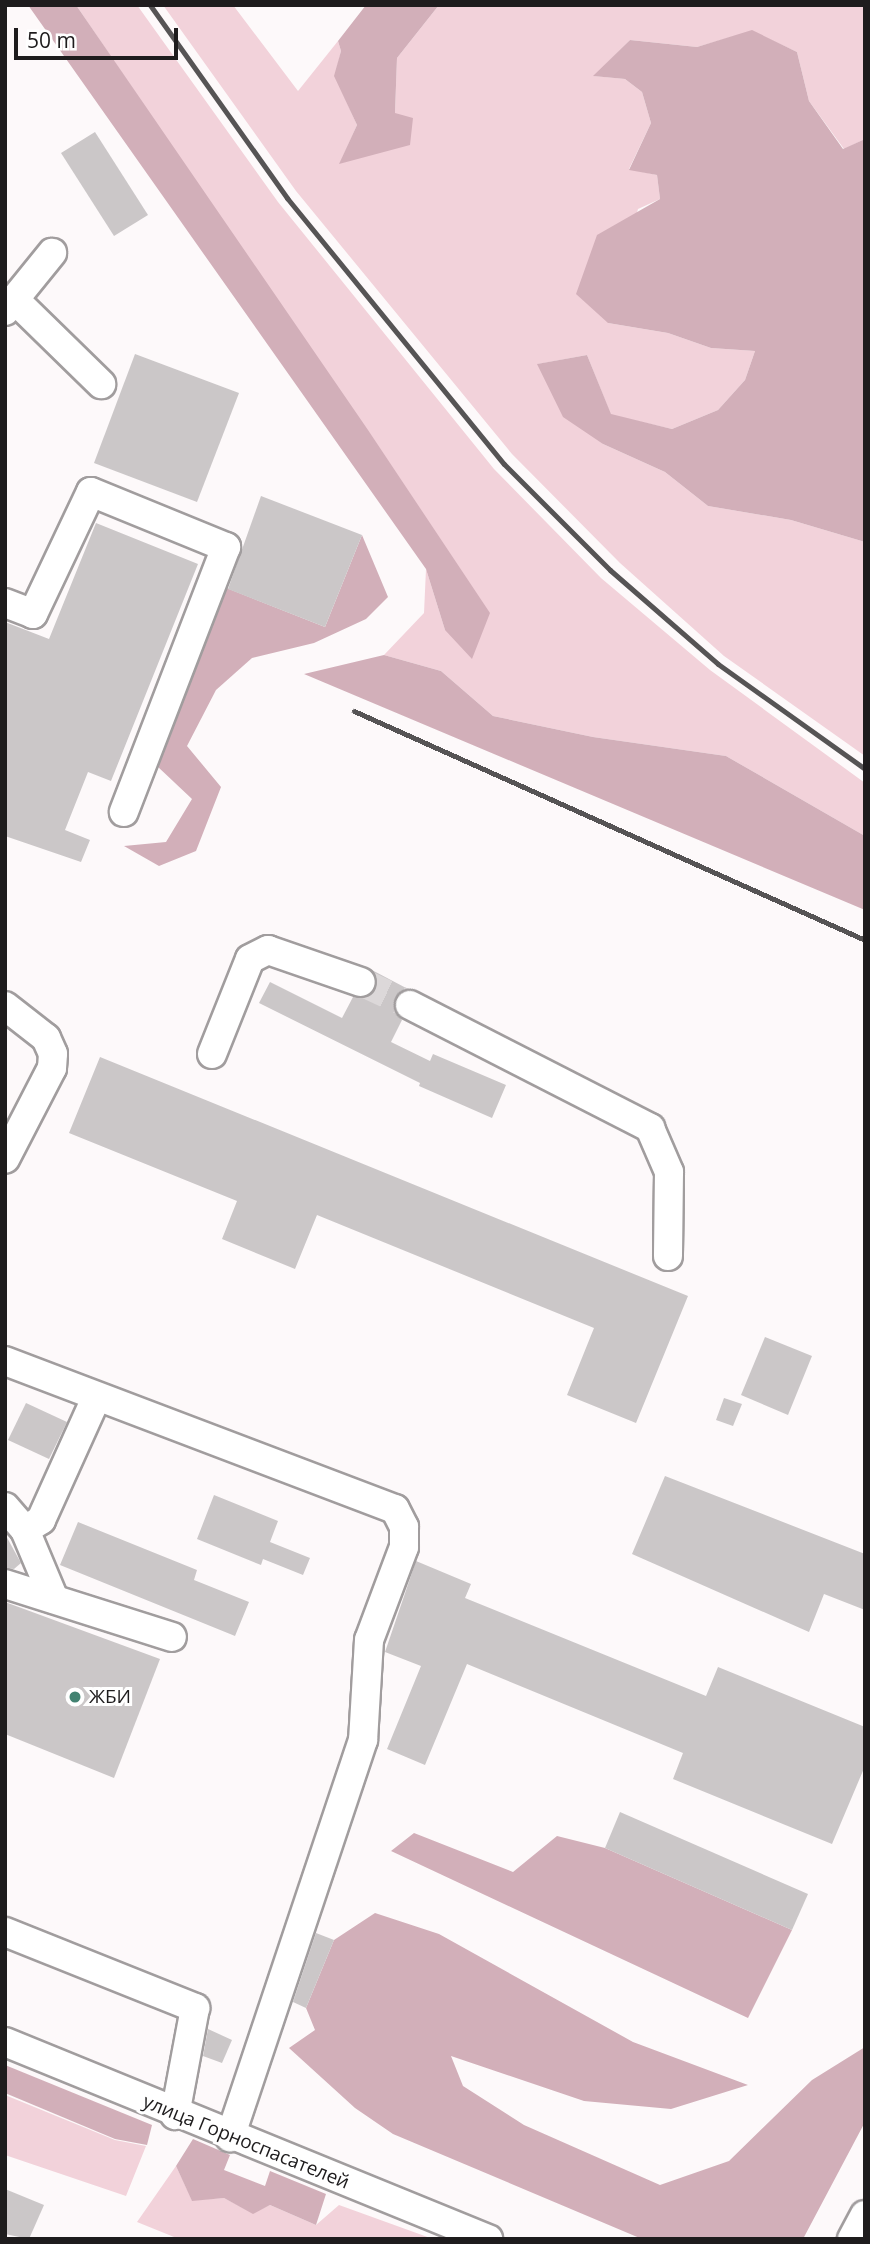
<!DOCTYPE html>
<html>
<head>
<meta charset="utf-8">
<style>
  body { margin:0 }
  #map { position:relative; width:870px; height:2244px; overflow:hidden; background:#fdf9fa; font-family:"Open Sans",sans-serif }
  div>[style] { position:absolute }
  .green>* { inset:0; background:#f2d2da }
  .forest>* { inset:0; background:#d2afb9 }
  .building>* { inset:0; background:#cbc7c8 }
  .minor-tunnel>* { height:28px; margin-top:-14px; transform-origin:0; background:repeating-linear-gradient(90deg,#dcd8d9 0 28px,transparent 0 42px) }
  .roads { filter:drop-shadow(2px 0 #a19d9e) drop-shadow(-2px 0 #a19d9e) drop-shadow(0 2px #a19d9e) drop-shadow(0 -2px #a19d9e) }
  .minor>* { height:28px; margin:-14px; padding:0 14px; transform-origin:14px; border-radius:14px; background:#fff }
  .rail>* { height:5px; margin:-2.5px; padding:0 2.5px; transform-origin:2.5px; border-radius:2.5px; background:#565455 }
  .dots>* { width:19px; height:19px; translate:-50% -50%; box-sizing:border-box; border:4px solid #fff; border-radius:50% }
  span { translate:-50% -50%; white-space:nowrap; text-align:center; line-height:1.15; -webkit-text-stroke:6px #fff; paint-order:stroke }
  .poi-label { font-size:19px; color:#1e1c1d }
  .left { translate:0 -50%; text-align:left }
  .street-label { font-size:19px; color:#1e1c1d }
  .frame { position:absolute; inset:0; border:7px solid #1e1c1d; pointer-events:none }
  .scale { position:absolute; left:14px; top:28px; width:164px; height:32px; box-sizing:border-box; border:4px solid #1e1c1d; border-top:0; padding-left:9px; font-size:21px; line-height:24px; white-space:nowrap; color:#1e1c1d; -webkit-text-stroke:5px #fff; paint-order:stroke }
</style>
</head>
<body>
<div id="map">
  <div class="green">
    <i style="clip-path:polygon(76px 5px,137px 5px,278px 202px,494px 469px,601px 578px,710px 670px,865px 783px,865px 836px,726px 756px,593px 737px,493px 716px,441px 671px,384px 655px,424px 613px,426px 569px,445px 630px,489px 613px)"></i>
    <i style="clip-path:polygon(163px 5px,233px 5px,298px 91px,338px 41px,341px 51px,335px 76px,357px 125px,340px 163px,395px 113px,397px 58px,439px 5px,865px 5px,865px 139px,844px 149px,809px 101px,797px 52px,752px 31px,697px 47px,630px 40px,594px 76px,625px 79px,642px 92px,651px 123px,629px 169px,657px 175px,660px 199px,638px 209px,608px 323px,668px 333px,711px 348px,755px 351px,745px 380px,718px 410px,672px 429px,611px 415px,587px 355px,538px 364px,603px 444px,665px 472px,708px 506px,791px 520px,865px 542px,865px 756px,724px 656px,620px 563px,512px 454px,296px 191px)"></i>
    <i style="clip-path:polygon(5px 2095px,115px 2140px,146px 2146px,126px 2196px,5px 2155px)"></i>
    <i style="clip-path:polygon(176px 2166px,192px 2200px,224px 2198px,253px 2213px,270px 2205px,316px 2225px,339px 2205px,433px 2239px,179px 2239px,137px 2222px)"></i>
  </div>
  <div class="forest">
    <i style="clip-path:polygon(28px 5px,76px 5px,368px 430px,490px 613px,472px 659px,445px 630px,426px 569px)"></i>
    <i style="clip-path:polygon(366px 5px,439px 5px,397px 58px,395px 113px,413px 118px,410px 145px,339px 164px,357px 125px,334px 76px,341px 51px,338px 41px)"></i>
    <i style="clip-path:polygon(752px 30px,797px 52px,809px 101px,843px 149px,865px 139px,865px 542px,791px 520px,708px 506px,665px 472px,603px 444px,563px 417px,537px 364px,587px 355px,611px 414px,672px 429px,718px 410px,745px 380px,755px 351px,711px 348px,668px 333px,608px 323px,576px 294px,597px 235px,660px 199px,657px 175px,629px 170px,651px 123px,642px 92px,625px 79px,593px 76px,630px 40px,697px 47px)"></i>
    <i style="clip-path:polygon(362px 535px,388px 597px,366px 619px,314px 643px,252px 658px,216px 690px,187px 746px,221px 787px,196px 851px,159px 866px,124px 846px,166px 842px,192px 799px,157px 766px,224px 587px,325px 627px)"></i>
    <i style="clip-path:polygon(384px 655px,441px 671px,493px 716px,593px 737px,726px 756px,865px 836px,865px 910px,304px 674px)"></i>
    <i style="clip-path:polygon(414px 1833px,513px 1872px,557px 1836px,605px 1848px,792px 1930px,748px 2018px,391px 1851px)"></i>
    <i style="clip-path:polygon(375px 1913px,439px 1934px,633px 2042px,748px 2085px,671px 2109px,584px 2101px,451px 2056px,463px 2086px,524px 2125px,660px 2185px,729px 2161px,812px 2080px,865px 2047px,865px 2122px,803px 2239px,642px 2239px,393px 2134px,355px 2108px,289px 2048px,315px 2030px,306px 2008px,334px 1940px)"></i>
    <i style="clip-path:polygon(5px 2065px,152px 2125px,147px 2145px,115px 2139px,5px 2093px)"></i>
    <i style="clip-path:polygon(193px 2139px,230px 2155px,224px 2170px,265px 2186px,270px 2171px,326px 2194px,316px 2225px,270px 2205px,253px 2214px,224px 2198px,192px 2201px,176px 2166px)"></i>
  </div>
  <div class="building">
    <i style="clip-path:polygon(95px 132px,148px 215px,114px 236px,61px 153px)"></i>
    <i style="clip-path:polygon(135px 354px,239px 393px,197px 502px,94px 463px)"></i>
    <i style="clip-path:polygon(261px 496px,362px 535px,325px 627px,228px 589px)"></i>
    <i style="clip-path:polygon(96px 523px,198px 564px,111px 781px,88px 772px,65px 830px,90px 840px,81px 862px,5px 836px,5px 622px,49px 639px)"></i>
    <i style="clip-path:polygon(370px 969px,408px 989px,395px 998px,396px 1013px,402px 1020px,391px 1042px,430px 1061px,433px 1054px,506px 1085px,492px 1118px,419px 1086px,420px 1083px,259px 1003px,270px 982px,342px 1018px,353px 997px,365px 998px,376px 988px,377px 978px)"></i>
    <i style="clip-path:polygon(100px 1057px,688px 1296px,636px 1423px,567px 1395px,594px 1328px,317px 1215px,295px 1269px,222px 1239px,237px 1201px,69px 1133px)"></i>
    <i style="clip-path:polygon(765px 1337px,812px 1356px,788px 1415px,741px 1395px)"></i>
    <i style="clip-path:polygon(724px 1398px,742px 1404px,733px 1426px,716px 1420px)"></i>
    <i style="clip-path:polygon(26px 1403px,67px 1422px,49px 1459px,8px 1440px)"></i>
    <i style="clip-path:polygon(665px 1476px,865px 1554px,865px 1610px,824px 1594px,809px 1632px,632px 1554px)"></i>
    <i style="clip-path:polygon(214px 1495px,278px 1521px,270px 1542px,310px 1558px,303px 1575px,263px 1559px,261px 1565px,197px 1539px)"></i>
    <i style="clip-path:polygon(78px 1522px,197px 1570px,194px 1580px,249px 1602px,235px 1636px,60px 1565px)"></i>
    <i style="clip-path:polygon(5px 1534px,21px 1563px,14px 1569px,5px 1568px)"></i>
    <i style="clip-path:polygon(416px 1561px,471px 1584px,465px 1598px,706px 1696px,718px 1667px,865px 1727px,865px 1766px,832px 1844px,673px 1779px,683px 1753px,467px 1664px,425px 1765px,387px 1749px,421px 1666px,385px 1652px)"></i>
    <i style="clip-path:polygon(5px 1602px,160px 1659px,114px 1778px,5px 1734px)"></i>
    <i style="clip-path:polygon(620px 1812px,808px 1894px,792px 1930px,605px 1848px)"></i>
    <i style="clip-path:polygon(316px 1933px,334px 1940px,306px 2008px,293px 2002px)"></i>
    <i style="clip-path:polygon(208px 2029px,232px 2040px,222px 2063px,203px 2056px)"></i>
    <i style="clip-path:polygon(5px 2189px,44px 2205px,29px 2239px,5px 2234px)"></i>
  </div>
  <div class="minor-tunnel">
    <i style="left:361px;top:982px;width:54px;rotate:25.1deg"></i>
  </div>
  <div class="roads">
    <div class="minor">
      <i style="left:14px;top:299px;width:122px;rotate:44.3deg"></i>
      <i style="left:5px;top:311px;width:75px;rotate:-51deg"></i>
      <i style="left:5px;top:603px;width:30px;rotate:21deg"></i>
      <i style="left:33px;top:614px;width:135px;rotate:-64.6deg"></i>
      <i style="left:91px;top:492px;width:146px;rotate:22.2deg"></i>
      <i style="left:226px;top:547px;width:284px;rotate:111.1deg"></i>
      <i style="left:410px;top:1005px;width:270px;rotate:27.1deg"></i>
      <i style="left:650px;top:1128px;width:48px;rotate:66.6deg"></i>
      <i style="left:669px;top:1172px;width:84px;rotate:90.7deg"></i>
      <i style="left:5px;top:1006px;width:52px;rotate:38deg"></i>
      <i style="left:46px;top:1038px;width:17px;rotate:66deg"></i>
      <i style="left:53px;top:1054px;width:14px;rotate:94deg"></i>
      <i style="left:52px;top:1068px;width:102px;rotate:117.3deg"></i>
      <i style="left:212px;top:1054px;width:102px;rotate:-68.2deg"></i>
      <i style="left:250px;top:959px;width:20px;rotate:-27deg"></i>
      <i style="left:268px;top:950px;width:98px;rotate:19deg"></i>
      <i style="left:5px;top:1361px;width:417px;rotate:20.8deg"></i>
      <i style="left:395px;top:1509px;width:20px;rotate:63deg"></i>
      <i style="left:404px;top:1527px;width:20px;rotate:90deg"></i>
      <i style="left:404px;top:1547px;width:99px;rotate:110.6deg"></i>
      <i style="left:369px;top:1640px;width:100px;rotate:93.4deg"></i>
      <i style="left:363px;top:1740px;width:419px;rotate:108.5deg"></i>
      <i style="left:5px;top:1507px;width:30px;rotate:49deg"></i>
      <i style="left:25px;top:1530px;width:19px;rotate:-32deg"></i>
      <i style="left:41px;top:1520px;width:134px;rotate:-65.7deg"></i>
      <i style="left:25px;top:1530px;width:75px;rotate:67.2deg"></i>
      <i style="left:5px;top:1584px;width:175px;rotate:17.6deg"></i>
      <i style="left:5px;top:1932px;width:205px;rotate:21.8deg"></i>
      <i style="left:195px;top:2008px;width:109px;rotate:100.6deg"></i>
      <i style="left:5px;top:2042px;width:522px;rotate:22.19deg"></i>
      <i style="left:852px;top:2239px;width:27px;rotate:-62deg"></i>
    </div>
  </div>
  <div class="rail">
    <i style="left:150px;top:5px;width:237px;rotate:54.6deg"></i>
    <i style="left:287px;top:198px;width:343px;rotate:50.8deg"></i>
    <i style="left:504px;top:464px;width:150px;rotate:45deg"></i>
    <i style="left:610px;top:570px;width:143px;rotate:41deg"></i>
    <i style="left:718px;top:664px;width:181px;rotate:35.5deg"></i>
    <i style="left:354px;top:711px;width:560px;rotate:24.14deg"></i>
  </div>
  <div class="dots">
    <i style="left:75px;top:1697px;background:#428271"></i>
  </div>
  <div class="poi-label">
    <span class="left" style="left:89px;top:1697px">ЖБИ</span>
  </div>
  <div class="street-label">
    <span style="left:246px;top:2142px;rotate:22deg">улица Горноспасателей</span>
  </div>
  <div class="frame"></div>
  <div class="scale">50 m</div>
</div>
</body>
</html>
